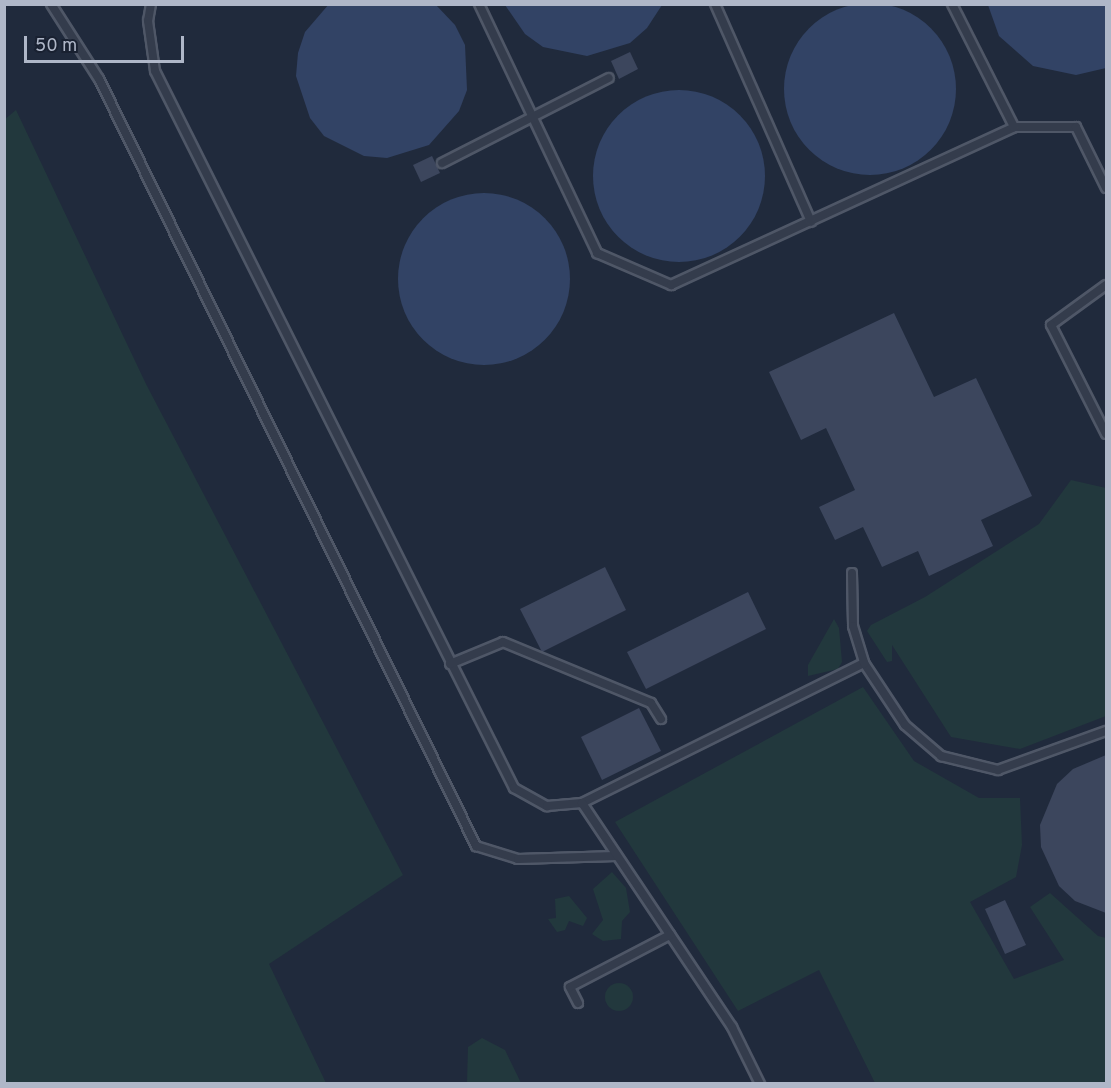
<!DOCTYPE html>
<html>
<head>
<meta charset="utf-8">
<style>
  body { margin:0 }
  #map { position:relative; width:1111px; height:1088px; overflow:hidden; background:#202a3c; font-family:Overpass,sans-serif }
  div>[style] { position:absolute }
  .green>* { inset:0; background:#22383d }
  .round { border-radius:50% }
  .water>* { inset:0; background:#324365 }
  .building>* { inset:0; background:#3c465d }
  .roads { filter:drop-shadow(2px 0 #4f5767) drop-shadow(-2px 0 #4f5767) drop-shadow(0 2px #4f5767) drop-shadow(0 -2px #4f5767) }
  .lane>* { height:8px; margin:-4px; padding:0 4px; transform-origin:4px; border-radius:4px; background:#343c4c }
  span { translate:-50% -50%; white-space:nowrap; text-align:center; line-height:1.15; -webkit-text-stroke:5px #192131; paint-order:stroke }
  .frame { position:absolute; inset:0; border:6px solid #afb7c8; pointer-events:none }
  .scale { position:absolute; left:24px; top:36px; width:160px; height:27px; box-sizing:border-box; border:3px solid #afb7c8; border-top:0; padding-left:8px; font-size:18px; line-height:21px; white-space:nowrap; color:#afb7c8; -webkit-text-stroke:4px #192131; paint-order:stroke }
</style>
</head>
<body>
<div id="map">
  <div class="green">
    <i style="clip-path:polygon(16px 110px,146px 384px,403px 875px,269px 964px,326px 1083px,5px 1083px,4px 120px)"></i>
    <i style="clip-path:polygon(1071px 480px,1106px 488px,1106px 716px,1020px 749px,951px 737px,892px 645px,892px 661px,887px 662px,867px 631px,871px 625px,925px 597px,1039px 524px)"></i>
    <i style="clip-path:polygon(834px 619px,839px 628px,842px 662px,838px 669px,808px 676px,808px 665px)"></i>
    <i style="clip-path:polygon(863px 687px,914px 761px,979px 798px,1020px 798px,1022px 845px,1016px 877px,970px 902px,1014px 979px,1064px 960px,1030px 907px,1050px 893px,1098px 936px,1106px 938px,1106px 1083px,875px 1083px,819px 970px,738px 1011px,615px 822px)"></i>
    <i style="clip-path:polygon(612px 872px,626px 888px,630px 912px,622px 921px,621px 939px,603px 941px,592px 934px,603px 920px,593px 889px)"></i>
    <i style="clip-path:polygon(569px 896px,587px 918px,583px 926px,569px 921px,565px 930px,557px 932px,548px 919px,556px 918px,555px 899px)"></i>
    <i class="round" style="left:605px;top:983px;width:28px;height:28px"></i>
    <i style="clip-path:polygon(482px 1038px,505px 1050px,521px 1083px,467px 1083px,468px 1047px)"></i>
  </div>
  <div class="water">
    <i class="round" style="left:784px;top:3px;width:172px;height:172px"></i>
    <i style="clip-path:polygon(329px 4px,436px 5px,455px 25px,465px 45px,467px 90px,459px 111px,429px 145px,387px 158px,364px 156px,324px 136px,310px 118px,296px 76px,298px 53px,305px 32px)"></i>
    <i style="clip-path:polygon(505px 5px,662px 5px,647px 28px,630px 43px,587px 56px,543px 47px,525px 34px)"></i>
    <i style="clip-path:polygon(988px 5px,1106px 5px,1106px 68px,1076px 75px,1033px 66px,999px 36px)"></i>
    <i class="round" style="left:593px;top:90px;width:172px;height:172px"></i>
    <i class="round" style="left:398px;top:193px;width:172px;height:172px"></i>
  </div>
  <div class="building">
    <i style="clip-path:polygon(630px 52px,638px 69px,619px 79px,611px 61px)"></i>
    <i style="clip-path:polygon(432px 156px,440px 173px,421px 182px,413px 165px)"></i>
    <i style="clip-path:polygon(894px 313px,934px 397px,976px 378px,1032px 496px,981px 520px,993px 546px,929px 576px,918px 551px,882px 567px,863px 527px,835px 540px,819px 507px,855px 490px,826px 428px,801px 440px,769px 372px)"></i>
    <i style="clip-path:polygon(605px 567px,626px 610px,542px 652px,520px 609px)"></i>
    <i style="clip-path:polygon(748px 592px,766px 629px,646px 689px,627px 652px)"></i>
    <i style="clip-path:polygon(639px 708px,661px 751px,602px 780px,581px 737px)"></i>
    <i style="clip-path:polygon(1106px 755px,1106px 913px,1075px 901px,1059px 886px,1041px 847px,1040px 825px,1057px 784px,1073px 769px)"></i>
    <i style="clip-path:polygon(1005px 900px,1026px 945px,1005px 954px,985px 909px)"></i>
  </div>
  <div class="roads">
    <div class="lane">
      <i style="left:51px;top:4px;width:89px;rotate:57.4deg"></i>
      <i style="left:99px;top:79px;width:855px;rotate:63.82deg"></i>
      <i style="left:476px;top:846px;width:44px;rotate:17.2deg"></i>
      <i style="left:518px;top:859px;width:98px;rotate:-1.8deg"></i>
      <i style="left:151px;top:4px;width:17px;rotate:100deg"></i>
      <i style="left:148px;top:21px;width:50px;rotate:82deg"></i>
      <i style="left:155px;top:71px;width:802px;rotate:63.4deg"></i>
      <i style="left:514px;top:788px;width:38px;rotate:29deg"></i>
      <i style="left:547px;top:806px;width:35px;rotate:-5deg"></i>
      <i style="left:582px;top:803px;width:315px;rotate:-26.4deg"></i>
      <i style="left:864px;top:663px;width:74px;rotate:56.5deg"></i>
      <i style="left:905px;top:725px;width:48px;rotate:40.7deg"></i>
      <i style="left:941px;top:756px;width:59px;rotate:13.8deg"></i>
      <i style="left:998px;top:770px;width:115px;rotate:-19.9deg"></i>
      <i style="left:479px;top:4px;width:276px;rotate:64.6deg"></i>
      <i style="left:597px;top:253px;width:81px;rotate:23.4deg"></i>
      <i style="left:671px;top:285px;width:378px;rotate:-24.7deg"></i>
      <i style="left:1014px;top:127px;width:62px"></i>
      <i style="left:1076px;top:127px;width:68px;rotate:63.8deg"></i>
      <i style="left:715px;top:4px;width:238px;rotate:66.2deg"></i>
      <i style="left:952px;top:4px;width:138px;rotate:63.2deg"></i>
      <i style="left:442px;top:163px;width:187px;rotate:-27deg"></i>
      <i style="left:1106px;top:285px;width:68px;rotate:144deg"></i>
      <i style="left:1051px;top:325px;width:122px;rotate:63.2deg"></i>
      <i style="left:852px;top:573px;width:53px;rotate:88.9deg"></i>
      <i style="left:853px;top:626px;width:39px;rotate:73deg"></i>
      <i style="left:450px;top:664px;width:57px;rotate:-22.5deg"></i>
      <i style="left:503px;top:642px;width:160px;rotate:22.4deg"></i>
      <i style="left:651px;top:703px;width:19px;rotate:58deg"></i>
      <i style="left:582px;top:803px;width:270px;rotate:56.2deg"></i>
      <i style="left:732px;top:1027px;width:64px;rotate:63.8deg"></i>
      <i style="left:578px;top:1003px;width:18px;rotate:-117deg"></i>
      <i style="left:570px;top:987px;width:113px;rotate:-27.5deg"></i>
    </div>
  </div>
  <div class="frame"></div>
  <div class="scale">50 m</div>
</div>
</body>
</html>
